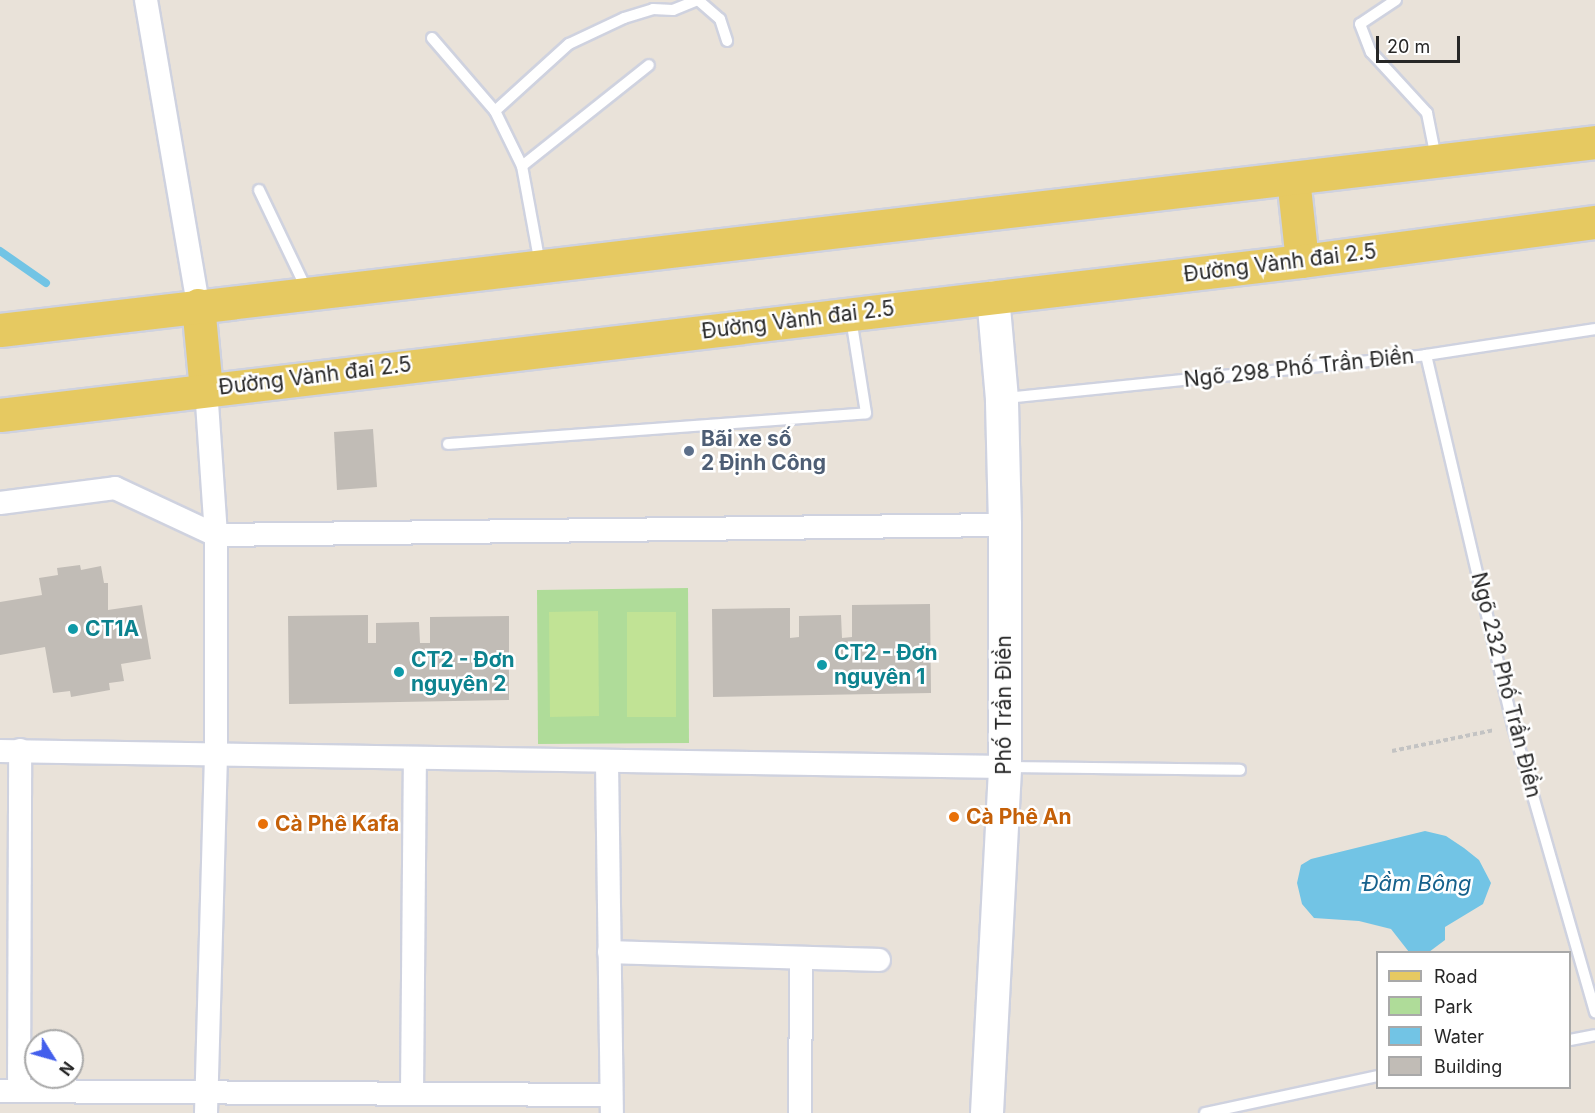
<!DOCTYPE html>
<html>
<head>
<meta charset="utf-8">
<style>
  body { margin:0 }
  #map { position:relative; width:1595px; height:1113px; overflow:hidden; background:#e9e2d9; font-family:Inter,sans-serif }
  div>[style] { position:absolute }
  .green>* { inset:0; background:#afdc99 }
  .pitch>* { inset:0; background:#c1e395 }
  .water>* { inset:0; background:#72c4e5 }
  .stream>* { height:8px; margin:-4px; padding:0 4px; transform-origin:4px; border-radius:4px; background:#72c4e5 }
  .building>* { inset:0; background:#c1bcb6 }
  .path>* { height:4px; margin-top:-2px; transform-origin:0; background:repeating-linear-gradient(90deg,#c3c3c3 0 4.5px,transparent 0 7.5px) }
  .roads { filter:drop-shadow(2px 0 #cfd2df) drop-shadow(-2px 0 #cfd2df) drop-shadow(0 2px #cfd2df) drop-shadow(0 -2px #cfd2df) }
  .lane>* { height:10px; margin:-5px; padding:0 5px; transform-origin:5px; border-radius:5px; background:#fff }
  .street>* { height:22px; margin:-11px; padding:0 11px; transform-origin:11px; border-radius:11px; background:#fff }
  .secondary>* { height:32px; margin:-16px; padding:0 16px; transform-origin:16px; border-radius:16px; background:#fff }
  .primary>* { height:33px; margin:-16.5px; padding:0 16.5px; transform-origin:16.5px; border-radius:16.5px; background:#e6c961 }
  .dots>* { width:16px; height:16px; translate:-50% -50%; box-sizing:border-box; border:3px solid #fff; border-radius:50% }
  span { translate:-50% -50%; white-space:nowrap; text-align:center; line-height:1.15; -webkit-text-stroke:5px #fff; paint-order:stroke }
  .street-label { font-size:21px; color:#272727 }
  .service-label { font-size:21px; color:#4e5e75; font-weight:700 }
  .left { translate:0 -50%; text-align:left }
  .culture-label { font-size:21px; color:#0d838f; font-weight:700 }
  .food-label { font-size:21px; color:#c56008; font-weight:700 }
  .water-label { font-size:22px; color:#16618c; font-style:italic }
  .legend { position:absolute; left:1376px; top:951px; width:195px; height:138px; box-sizing:border-box; background:#fff; border:2px solid #a9a9a9; margin:0; padding:8px 10px; list-style:none; font-size:18px; color:#272727 }
  .legend li { display:flex; align-items:center; gap:12px; height:30px }
  .legend b { width:30px; border:2px solid #a9a9a9 }
  .north { position:absolute; left:24px; top:1029px; width:60px; height:60px; box-sizing:border-box; background:#fff; border:2px solid #a9a9a9; border-radius:50%; rotate:127deg; font-size:16px; font-weight:700; line-height:24px; text-align:center; color:#272727 }
  .north::after { content:''; display:block; margin:auto; width:21px; height:27px; background:#435fec; clip-path:polygon(50% 0,100% 100%,50% 72%,0 100%) }
  .scale { position:absolute; left:1376px; top:36px; width:84px; height:27px; box-sizing:border-box; border:3px solid #272727; border-top:0; padding-left:8px; font-size:18px; line-height:21px; white-space:nowrap; color:#272727; -webkit-text-stroke:4px #fff; paint-order:stroke }
</style>
</head>
<body>
<div id="map">
  <div class="green">
    <i style="clip-path:polygon(688px 588px,689px 743px,538px 744px,537px 590px)"></i>
  </div>
  <div class="pitch">
    <i style="clip-path:polygon(598px 611px,599px 716px,550px 717px,549px 612px)"></i>
    <i style="clip-path:polygon(627px 612px,676px 612px,676px 717px,627px 717px)"></i>
  </div>
  <div class="water">
    <i style="clip-path:polygon(1425px 831px,1446px 836px,1464px 848px,1479px 860px,1491px 883px,1483px 904px,1445px 927px,1445px 940px,1429px 952px,1409px 952px,1391px 929px,1359px 921px,1314px 918px,1302px 904px,1297px 883px,1301px 865px,1311px 859px)"></i>
  </div>
  <div class="stream">
    <i style="left:0;top:251px;width:56px;rotate:34.8deg"></i>
  </div>
  <div class="building">
    <i style="clip-path:polygon(373px 429px,377px 487px,337px 490px,334px 432px)"></i>
    <i style="clip-path:polygon(80px 565px,81px 570px,101px 566px,104px 583px,108px 583px,108px 610px,142px 605px,151px 659px,121px 664px,124px 681px,109px 683px,110px 690px,71px 697px,70px 691px,53px 693px,45px 647px,0 655px,0 602px,42px 595px,39px 578px,58px 575px,57px 568px)"></i>
    <i style="clip-path:polygon(930px 604px,931px 693px,713px 697px,712px 609px,790px 608px,790px 638px,799px 637px,799px 616px,841px 615px,842px 638px,852px 637px,852px 605px)"></i>
    <i style="clip-path:polygon(368px 615px,368px 643px,376px 643px,376px 623px,419px 622px,420px 643px,430px 643px,430px 617px,509px 616px,509px 700px,289px 704px,288px 616px)"></i>
  </div>
  <div class="path">
    <i style="left:1392px;top:751px;width:104px;rotate:-11.6deg"></i>
  </div>
  <div class="roads">
    <div class="lane">
      <i style="left:1396px;top:0;width:43px;rotate:146.3deg"></i>
      <i style="left:1360px;top:24px;width:30px;rotate:69deg"></i>
      <i style="left:1371px;top:52px;width:83px;rotate:47.4deg"></i>
      <i style="left:1427px;top:113px;width:46px;rotate:78.7deg"></i>
      <i style="left:432px;top:38px;width:96px;rotate:49.2deg"></i>
      <i style="left:495px;top:111px;width:61px;rotate:63.9deg"></i>
      <i style="left:522px;top:166px;width:100px;rotate:79.6deg"></i>
      <i style="left:495px;top:111px;width:100px;rotate:-42.2deg"></i>
      <i style="left:569px;top:44px;width:61px;rotate:-25.3deg"></i>
      <i style="left:624px;top:18px;width:30px;rotate:-17deg"></i>
      <i style="left:653px;top:9px;width:20px;rotate:3deg"></i>
      <i style="left:673px;top:10px;width:27px;rotate:-22deg"></i>
      <i style="left:698px;top:0;width:29px;rotate:41deg"></i>
      <i style="left:720px;top:19px;width:23px;rotate:72deg"></i>
      <i style="left:522px;top:166px;width:162px;rotate:-38.5deg"></i>
      <i style="left:259px;top:190px;width:111px;rotate:64.4deg"></i>
      <i style="left:1426px;top:355px;width:381px;rotate:76.8deg"></i>
      <i style="left:1513px;top:726px;width:298px;rotate:74deg"></i>
      <i style="left:1006px;top:398px;width:422px;rotate:-5.8deg"></i>
      <i style="left:1426px;top:355px;width:171px;rotate:-8.7deg"></i>
      <i style="left:448px;top:444px;width:419px;rotate:-4.2deg"></i>
      <i style="left:866px;top:413px;width:96px;rotate:-99deg"></i>
      <i style="left:1007px;top:767px;width:233px;rotate:0.7deg"></i>
      <i style="left:1570px;top:1040px;width:25px;rotate:-11deg"></i>
      <i style="left:1205px;top:1113px;width:177px;rotate:-12.1deg"></i>
    </div>
    <div class="street">
      <i style="left:146px;top:0;width:309px;rotate:80.3deg"></i>
      <i style="left:0;top:503px;width:116px;rotate:-7.4deg"></i>
      <i style="left:115px;top:488px;width:111px;rotate:25deg"></i>
      <i style="left:216px;top:535px;width:789px;rotate:-0.73deg"></i>
      <i style="left:0;top:751px;width:1005px;rotate:0.91deg"></i>
      <i style="left:607px;top:762px;width:351px;rotate:89.2deg"></i>
      <i style="left:609px;top:952px;width:270px;rotate:1.7deg"></i>
      <i style="left:0;top:1091px;width:611px;rotate:0.38deg"></i>
      <i style="left:19px;top:1091px;width:341px;rotate:-89.8deg"></i>
      <i style="left:412px;top:1093px;width:335px;rotate:-89.5deg"></i>
      <i style="left:206px;top:1113px;width:358px;rotate:-88.4deg"></i>
      <i style="left:216px;top:755px;width:220px;rotate:-90deg"></i>
      <i style="left:216px;top:535px;width:146px;rotate:-93.9deg"></i>
      <i style="left:800px;top:1113px;width:155px;rotate:-89.6deg"></i>
    </div>
    <div class="secondary">
      <i style="left:987px;top:1113px;width:346px;rotate:-87deg"></i>
      <i style="left:1005px;top:767px;width:242px;rotate:-90deg"></i>
      <i style="left:1005px;top:525px;width:126px;rotate:-91.4deg"></i>
      <i style="left:1002px;top:399px;width:102px;rotate:-95deg"></i>
    </div>
    <div class="primary">
      <i style="left:1293px;top:178px;width:83px;rotate:83.8deg"></i>
      <i style="left:198px;top:305px;width:84px;rotate:84.6deg"></i>
      <i style="left:0;top:330px;width:1606px;rotate:-6.72deg"></i>
      <i style="left:0;top:415px;width:1311px;rotate:-6.75deg"></i>
      <i style="left:1302px;top:261px;width:296px;rotate:-7.6deg"></i>
    </div>
  </div>
  <div class="dots">
    <i style="left:689px;top:451px;background:#5c6f8a"></i>
    <i style="left:73px;top:629px;background:#0f9aa8"></i>
    <i style="left:822px;top:665px;background:#0f9aa8"></i>
    <i style="left:399px;top:672px;background:#0f9aa8"></i>
    <i style="left:954px;top:817px;background:#e8710a"></i>
    <i style="left:263px;top:824px;background:#e8710a"></i>
  </div>
  <div class="street-label">
    <span style="left:1280px;top:263px;rotate:-7deg">Đường Vành đai 2.5</span>
    <span style="left:798px;top:320px;rotate:-7deg">Đường Vành đai 2.5</span>
    <span style="left:1299px;top:368px;rotate:-6deg">Ngõ 298 Phố Trần Điền</span>
    <span style="left:315px;top:376px;rotate:-7deg">Đường Vành đai 2.5</span>
    <span style="left:1506px;top:685px;rotate:76deg">Ngõ 232 Phố Trần Điền</span>
    <span style="left:1004px;top:705px;rotate:-90deg">Phố Trần Điền</span>
  </div>
  <div class="service-label">
    <span class="left" style="left:701px;top:451px">Bãi xe số<br>2 Định Công</span>
  </div>
  <div class="culture-label">
    <span class="left" style="left:85px;top:629px">CT1A</span>
    <span class="left" style="left:834px;top:665px">CT2 - Đơn<br>nguyên 1</span>
    <span class="left" style="left:411px;top:672px">CT2 - Đơn<br>nguyên 2</span>
  </div>
  <div class="food-label">
    <span class="left" style="left:966px;top:817px">Cà Phê An</span>
    <span class="left" style="left:275px;top:824px">Cà Phê Kafa</span>
  </div>
  <div class="water-label">
    <span style="left:1417px;top:884px">Đầm Bông</span>
  </div>
  <ul class="legend">
  <li><b style="height:8px;background:#e6c961"></b>Road</li>
  <li><b style="height:16px;background:#afdc99"></b>Park</li>
  <li><b style="height:16px;background:#72c4e5"></b>Water</li>
  <li><b style="height:16px;background:#c1bcb6"></b>Building</li>
  </ul>
  <div class="north">N</div>
  <div class="scale">20 m</div>
</div>
</body>
</html>
